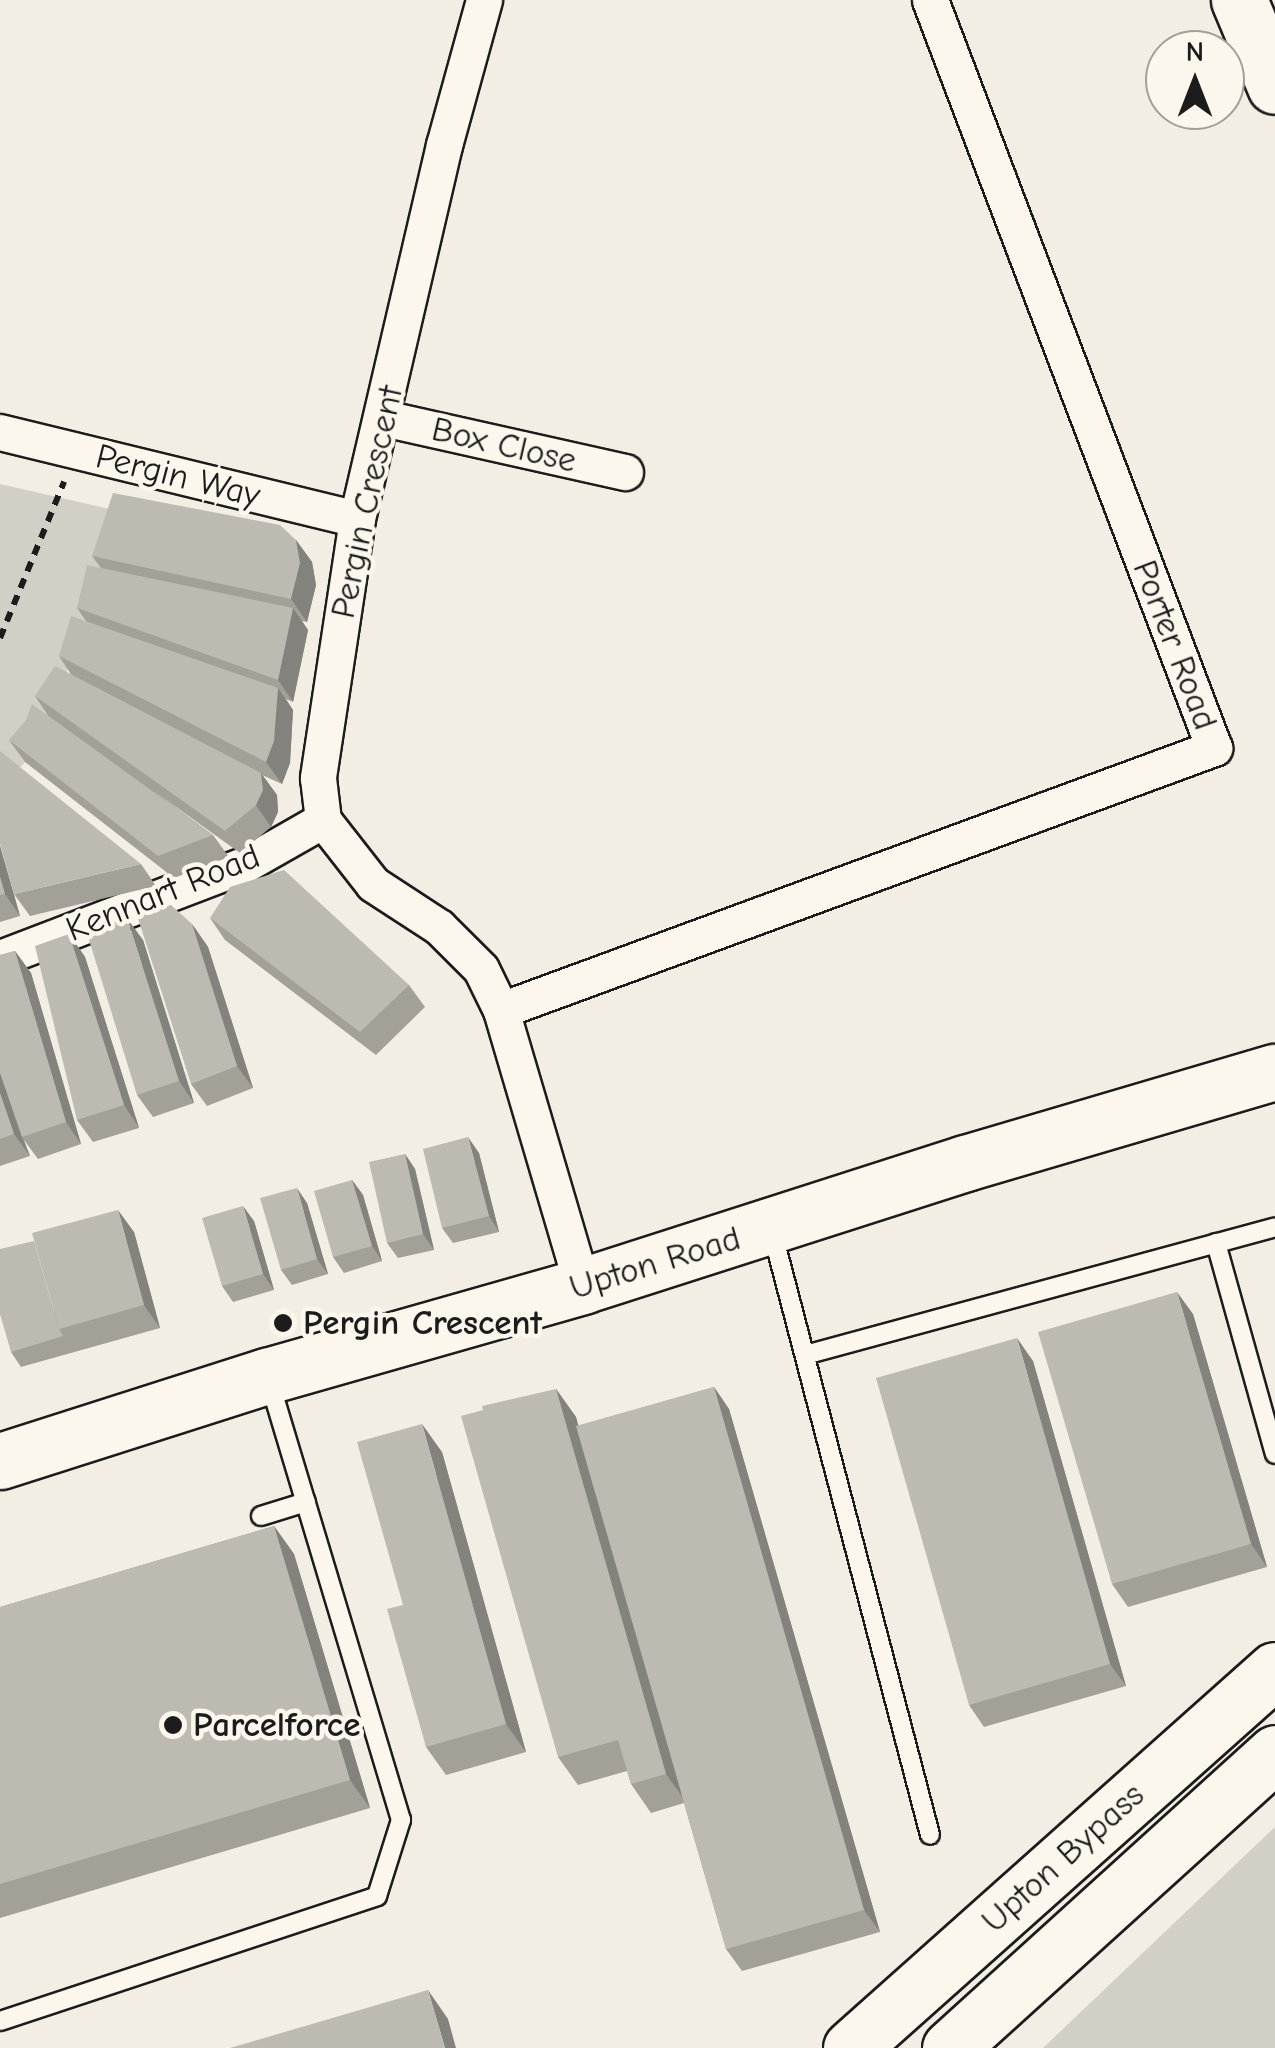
<!DOCTYPE html>
<html>
<head>
<meta charset="utf-8">
<style>
  body { margin:0 }
  #map { position:relative; width:1275px; height:2048px; overflow:hidden; background:#f2eee4; font-family:"Comic Neue",sans-serif }
  div>[style] { position:absolute }
  .green>* { inset:0; background:#d2cfc6 }
  .path>* { height:6px; margin-top:-3px; transform-origin:0; background:repeating-linear-gradient(90deg,#1c1c1c 0 10px,transparent 0 18px) }
  .roads { filter:drop-shadow(2px 0 #1c1c1c) drop-shadow(-2px 0 #1c1c1c) drop-shadow(0 2px #1c1c1c) drop-shadow(0 -2px #1c1c1c) }
  .service>* { height:18px; margin:-9px; padding:0 9px; transform-origin:9px; border-radius:9px; background:#fbf7ec }
  .minor>* { height:35px; margin:-17.5px; padding:0 17.5px; transform-origin:17.5px; border-radius:17.5px; background:#fbf7ec }
  .primary>* { height:55px; margin:-27.5px; padding:0 27.5px; transform-origin:27.5px; border-radius:27.5px; background:#fbf7ec }
  .trunk>* { height:55px; margin:-27.5px; padding:0 27.5px; transform-origin:27.5px; border-radius:27.5px; background:#fbf7ec }
  .wall>* { inset:0; background:#a3a098 }
  .shaded-wall>* { inset:0; background:#84827c }
  .building>* { inset:0; background:#bdbab1 }
  .dots>* { width:28px; height:28px; translate:-50% -50%; box-sizing:border-box; border:5px solid #fbf7ec; border-radius:50% }
  span { translate:-50% -50%; white-space:nowrap; text-align:center; line-height:1.15; -webkit-text-stroke:9px #fbf7ec; paint-order:stroke }
  .street-label { font-size:35px; color:#1c1c1c }
  .poi-label { font-size:35px; color:#1c1c1c; font-weight:700 }
  .left { translate:0 -50%; text-align:left }
  .north { position:absolute; left:1145px; top:30px; width:100px; height:100px; box-sizing:border-box; background:#fbf7ec; border:2px solid #a29f99; border-radius:50%; rotate:0deg; font-size:28px; font-weight:700; line-height:40px; text-align:center; color:#1c1c1c }
  .north::after { content:''; display:block; margin:auto; width:35px; height:45px; background:#1c1c1c; clip-path:polygon(50% 0,100% 100%,50% 72%,0 100%) }
</style>
</head>
<body>
<div id="map">
  <div class="green">
    <i style="clip-path:polygon(0 484px,123px 512px,42px 742px,0 791px)"></i>
    <i style="clip-path:polygon(1275px 1827px,1275px 2048px,1043px 2048px)"></i>
  </div>
  <div class="path">
    <i style="left:0;top:638px;width:169px;rotate:-67.7deg"></i>
  </div>
  <div class="roads">
    <div class="service">
      <i style="left:772px;top:1231px;width:624px;rotate:75.34deg"></i>
      <i style="left:1216px;top:1243px;width:219px;rotate:74.4deg"></i>
      <i style="left:805px;top:1355px;width:487px;rotate:-15.2deg"></i>
      <i style="left:261px;top:1516px;width:47px;rotate:-17.3deg"></i>
      <i style="left:0;top:2021px;width:397px;rotate:-18.3deg"></i>
      <i style="left:377px;top:1896px;width:80px;rotate:-72.5deg"></i>
      <i style="left:401px;top:1820px;width:458px;rotate:-106.7deg"></i>
    </div>
    <div class="minor">
      <i style="left:484px;top:0;width:150px;rotate:105.4deg"></i>
      <i style="left:444px;top:145px;width:384px;rotate:103.1deg"></i>
      <i style="left:357px;top:519px;width:262px;rotate:98.6deg"></i>
      <i style="left:318px;top:778px;width:42px;rotate:83.2deg"></i>
      <i style="left:323px;top:820px;width:81px;rotate:52deg"></i>
      <i style="left:373px;top:884px;width:79px;rotate:33.1deg"></i>
      <i style="left:439px;top:927px;width:59px;rotate:45deg"></i>
      <i style="left:481px;top:969px;width:46px;rotate:64deg"></i>
      <i style="left:501px;top:1010px;width:288px;rotate:73.6deg"></i>
      <i style="left:383px;top:418px;width:248px;rotate:12.6deg"></i>
      <i style="left:0;top:432px;width:367px;rotate:13.7deg"></i>
      <i style="left:0;top:958px;width:261px;rotate:-20.9deg"></i>
      <i style="left:244px;top:865px;width:91px;rotate:-29.7deg"></i>
      <i style="left:501px;top:1010px;width:760px;rotate:-20.18deg"></i>
      <i style="left:1214px;top:748px;width:800px;rotate:-110.79deg"></i>
    </div>
    <div class="primary">
      <i style="left:1239px;top:0;width:93px;rotate:67.3deg"></i>
    </div>
    <div class="trunk">
      <i style="left:0;top:1461px;width:280px;rotate:-17.7deg"></i>
      <i style="left:267px;top:1376px;width:328px;rotate:-15.9deg"></i>
      <i style="left:582px;top:1286px;width:402px;rotate:-17.8deg"></i>
      <i style="left:965px;top:1163px;width:323px;rotate:-16.4deg"></i>
      <i style="left:851px;top:2048px;width:568px;rotate:-41.72deg"></i>
      <i style="left:950px;top:2048px;width:439px;rotate:-42.2deg"></i>
    </div>
  </div>
  <div class="wall">
    <i style="clip-path:polygon(296px 540px,312px 562px,316px 585px,307px 622px,302px 621px,308px 630px,293px 702px,286px 699px,293px 710px,290px 763px,282px 784px,262px 775px,277px 795px,278px 812px,271px 827px,240px 853px,151px 789px,213px 835px,229px 857px,174px 878px,25px 762px,9px 740px,49px 717px,35px 696px,72px 676px,59px 656px,86px 621px,77px 608px,101px 568px,92px 556px)"></i>
    <i style="clip-path:polygon(0 846px,20px 916px,0 922px)"></i>
    <i style="clip-path:polygon(141px 864px,156px 886px,30px 916px,14px 894px)"></i>
    <i style="clip-path:polygon(210px 918px,409px 985px,425px 1007px,376px 1055px,225px 940px)"></i>
    <i style="clip-path:polygon(192px 924px,208px 947px,253px 1088px,207px 1106px,191px 1084px)"></i>
    <i style="clip-path:polygon(69px 934px,85px 957px,139px 1128px,93px 1142px,77px 1120px)"></i>
    <i style="clip-path:polygon(143px 940px,194px 1103px,153px 1117px,137px 1095px)"></i>
    <i style="clip-path:polygon(15px 951px,31px 973px,81px 1144px,38px 1159px,24px 1140px,30px 1156px,0 1166px,0 955px)"></i>
    <i style="clip-path:polygon(479px 1153px,499px 1232px,453px 1243px,442px 1228px)"></i>
    <i style="clip-path:polygon(405px 1154px,415px 1169px,434px 1250px,398px 1258px,387px 1243px)"></i>
    <i style="clip-path:polygon(352px 1180px,363px 1195px,382px 1261px,344px 1273px,333px 1257px)"></i>
    <i style="clip-path:polygon(307px 1203px,328px 1274px,292px 1285px,281px 1270px)"></i>
    <i style="clip-path:polygon(254px 1221px,274px 1290px,233px 1302px,222px 1286px)"></i>
    <i style="clip-path:polygon(134px 1232px,160px 1328px,21px 1367px,11px 1352px)"></i>
    <i style="clip-path:polygon(1193px 1314px,1267px 1567px,1128px 1607px,1112px 1584px)"></i>
    <i style="clip-path:polygon(1033px 1361px,1126px 1686px,984px 1727px,969px 1705px)"></i>
    <i style="clip-path:polygon(714px 1387px,729px 1409px,880px 1932px,742px 1971px,726px 1949px,684px 1803px,651px 1813px,631px 1784px,627px 1771px,578px 1785px,558px 1757px,556px 1389px,576px 1417px,578px 1426px)"></i>
    <i style="clip-path:polygon(442px 1452px,526px 1752px,446px 1775px,426px 1747px,403px 1605px)"></i>
    <i style="clip-path:polygon(274px 1526px,294px 1554px,370px 1808px,0 1918px,0 1607px)"></i>
  </div>
  <div class="shaded-wall">
    <i style="clip-path:polygon(296px 540px,312px 562px,316px 585px,307px 622px,291px 599px)"></i>
    <i style="clip-path:polygon(293px 608px,308px 630px,293px 702px,278px 680px)"></i>
    <i style="clip-path:polygon(278px 688px,293px 710px,290px 763px,282px 784px,266px 762px)"></i>
    <i style="clip-path:polygon(261px 773px,277px 795px,278px 812px,271px 827px,256px 805px)"></i>
    <i style="clip-path:polygon(0 846px,20px 916px,5px 894px,0 877px)"></i>
    <i style="clip-path:polygon(127px 918px,143px 940px,194px 1103px,179px 1081px)"></i>
    <i style="clip-path:polygon(192px 924px,208px 947px,253px 1088px,237px 1066px)"></i>
    <i style="clip-path:polygon(69px 934px,85px 957px,139px 1128px,124px 1105px)"></i>
    <i style="clip-path:polygon(15px 951px,31px 973px,81px 1144px,66px 1122px)"></i>
    <i style="clip-path:polygon(0 1072px,22px 1137px,30px 1156px,14px 1134px,0 1093px)"></i>
    <i style="clip-path:polygon(468px 1137px,479px 1153px,499px 1232px,489px 1216px)"></i>
    <i style="clip-path:polygon(405px 1154px,415px 1169px,434px 1250px,423px 1234px)"></i>
    <i style="clip-path:polygon(352px 1180px,363px 1195px,382px 1261px,372px 1246px)"></i>
    <i style="clip-path:polygon(297px 1188px,307px 1203px,328px 1274px,317px 1259px)"></i>
    <i style="clip-path:polygon(243px 1206px,254px 1221px,274px 1290px,263px 1274px)"></i>
    <i style="clip-path:polygon(118px 1210px,134px 1232px,160px 1328px,144px 1305px)"></i>
    <i style="clip-path:polygon(1177px 1292px,1193px 1314px,1267px 1567px,1251px 1544px)"></i>
    <i style="clip-path:polygon(1017px 1338px,1033px 1361px,1126px 1686px,1110px 1664px)"></i>
    <i style="clip-path:polygon(714px 1387px,729px 1409px,880px 1932px,864px 1910px)"></i>
    <i style="clip-path:polygon(556px 1389px,576px 1417px,686px 1802px,666px 1774px)"></i>
    <i style="clip-path:polygon(422px 1424px,442px 1452px,526px 1752px,506px 1724px)"></i>
    <i style="clip-path:polygon(274px 1526px,294px 1554px,370px 1808px,350px 1780px)"></i>
    <i style="clip-path:polygon(428px 1990px,448px 2019px,456px 2048px,445px 2048px)"></i>
  </div>
  <div class="building">
    <i style="clip-path:polygon(113px 493px,280px 525px,296px 540px,300px 563px,291px 599px,92px 556px)"></i>
    <i style="clip-path:polygon(87px 565px,293px 608px,278px 680px,77px 608px)"></i>
    <i style="clip-path:polygon(71px 616px,278px 688px,274px 741px,266px 762px,59px 656px)"></i>
    <i style="clip-path:polygon(55px 666px,261px 773px,263px 790px,256px 805px,225px 831px,35px 696px)"></i>
    <i style="clip-path:polygon(32px 704px,213px 835px,158px 856px,9px 740px,26px 720px)"></i>
    <i style="clip-path:polygon(0 751px,141px 864px,14px 894px,0 844px)"></i>
    <i style="clip-path:polygon(284px 870px,409px 985px,360px 1032px,210px 918px,230px 887px)"></i>
    <i style="clip-path:polygon(0 877px,5px 894px,0 895px)"></i>
    <i style="clip-path:polygon(171px 905px,192px 924px,237px 1066px,191px 1084px,137px 915px)"></i>
    <i style="clip-path:polygon(127px 918px,179px 1081px,137px 1095px,86px 930px)"></i>
    <i style="clip-path:polygon(69px 934px,124px 1105px,77px 1120px,35px 946px)"></i>
    <i style="clip-path:polygon(15px 951px,66px 1122px,22px 1137px,0 1073px,0 955px)"></i>
    <i style="clip-path:polygon(0 1093px,14px 1134px,0 1139px)"></i>
    <i style="clip-path:polygon(468px 1137px,489px 1216px,442px 1228px,423px 1149px)"></i>
    <i style="clip-path:polygon(405px 1154px,423px 1234px,387px 1243px,369px 1162px)"></i>
    <i style="clip-path:polygon(352px 1180px,372px 1246px,333px 1257px,314px 1191px)"></i>
    <i style="clip-path:polygon(297px 1188px,317px 1259px,281px 1270px,260px 1198px)"></i>
    <i style="clip-path:polygon(243px 1206px,263px 1274px,222px 1286px,202px 1218px)"></i>
    <i style="clip-path:polygon(118px 1210px,144px 1305px,59px 1329px,32px 1233px)"></i>
    <i style="clip-path:polygon(34px 1241px,59px 1329px,63px 1336px,11px 1352px,0 1314px,0 1249px)"></i>
    <i style="clip-path:polygon(1177px 1292px,1251px 1544px,1112px 1584px,1038px 1332px)"></i>
    <i style="clip-path:polygon(1017px 1338px,1110px 1664px,969px 1705px,876px 1378px)"></i>
    <i style="clip-path:polygon(714px 1387px,864px 1910px,726px 1949px,576px 1426px)"></i>
    <i style="clip-path:polygon(556px 1389px,666px 1774px,631px 1784px,618px 1740px,558px 1757px,461px 1416px,483px 1410px,482px 1406px)"></i>
    <i style="clip-path:polygon(422px 1424px,506px 1724px,426px 1747px,387px 1609px,403px 1605px,357px 1442px)"></i>
    <i style="clip-path:polygon(274px 1526px,350px 1780px,0 1884px,0 1607px)"></i>
    <i style="clip-path:polygon(428px 1990px,445px 2048px,230px 2048px)"></i>
  </div>
  <div class="dots">
    <i style="left:283px;top:1323px;background:#1c1c1c"></i>
    <i style="left:173px;top:1725px;background:#1c1c1c"></i>
  </div>
  <div class="street-label">
    <span style="left:504px;top:445px;rotate:13deg">Box Close</span>
    <span style="left:178px;top:476px;rotate:14deg">Pergin Way</span>
    <span style="left:367px;top:502px;rotate:-78deg">Pergin Crescent</span>
    <span style="left:1175px;top:645px;rotate:69deg">Porter Road</span>
    <span style="left:163px;top:893px;rotate:-22deg">Kennart Road</span>
    <span style="left:655px;top:1263px;rotate:-17deg">Upton Road</span>
    <span style="left:1063px;top:1858px;rotate:-42deg">Upton Bypass</span>
  </div>
  <div class="poi-label">
    <span class="left" style="left:303px;top:1323px">Pergin Crescent</span>
    <span class="left" style="left:193px;top:1725px">Parcelforce</span>
  </div>
  <div class="north">N</div>
</div>
</body>
</html>
